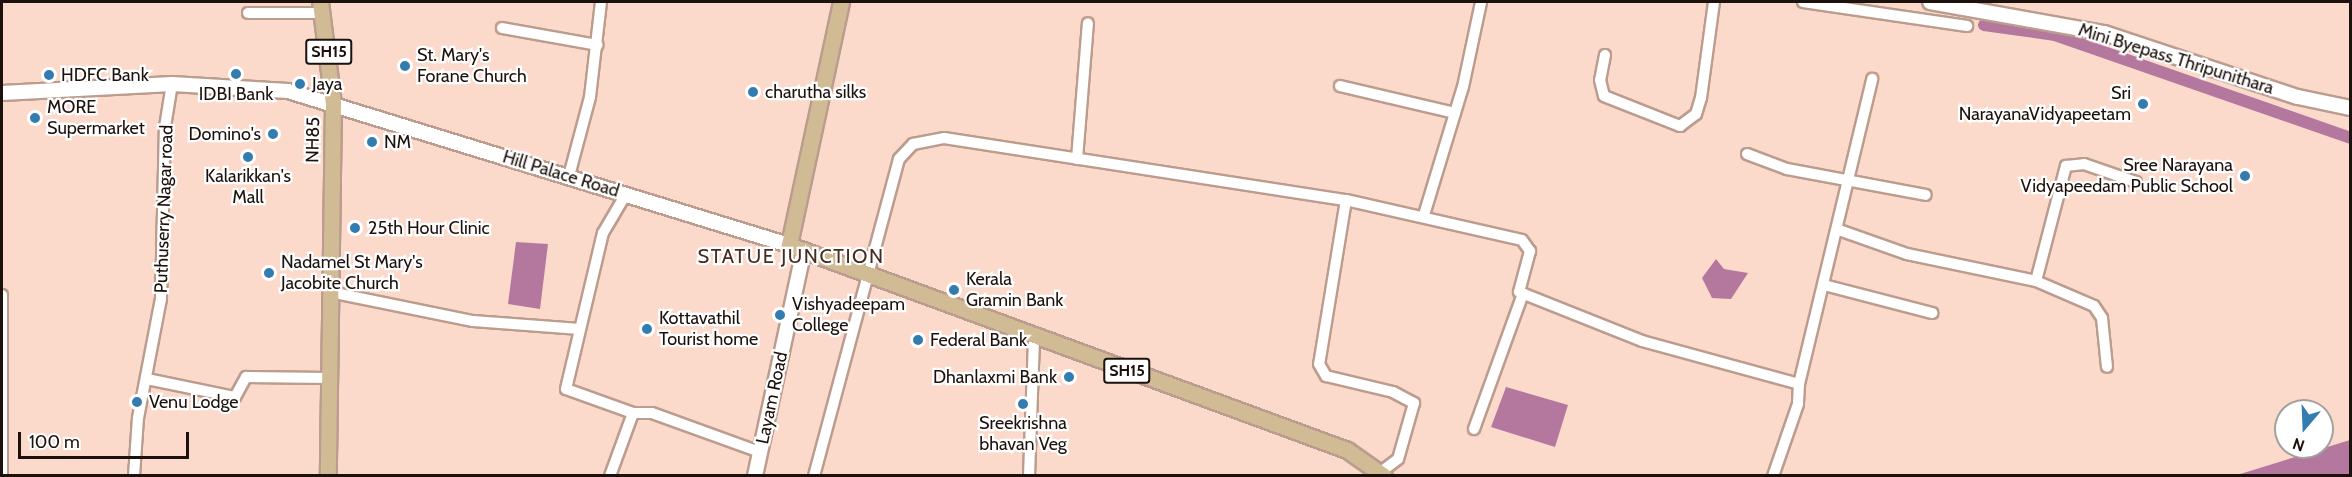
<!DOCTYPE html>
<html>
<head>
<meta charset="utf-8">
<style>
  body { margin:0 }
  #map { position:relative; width:2352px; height:477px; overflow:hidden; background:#fbdacb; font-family:Cabin,sans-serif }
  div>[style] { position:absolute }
  .water>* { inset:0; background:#b4789f }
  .canal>* { height:12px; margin:-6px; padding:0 6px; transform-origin:6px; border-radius:6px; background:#b4789f }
  .roads { filter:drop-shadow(2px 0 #bb9c8e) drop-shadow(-2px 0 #bb9c8e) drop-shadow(0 2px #bb9c8e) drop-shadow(0 -2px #bb9c8e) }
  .street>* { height:10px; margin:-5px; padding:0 5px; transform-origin:5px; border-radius:5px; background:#fff }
  .secondary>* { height:14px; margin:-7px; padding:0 7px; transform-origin:7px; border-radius:7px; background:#fff }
  .primary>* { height:15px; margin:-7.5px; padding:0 7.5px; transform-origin:7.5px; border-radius:7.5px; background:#d1bb95 }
  .dots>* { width:16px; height:16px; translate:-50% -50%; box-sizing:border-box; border:3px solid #fff; border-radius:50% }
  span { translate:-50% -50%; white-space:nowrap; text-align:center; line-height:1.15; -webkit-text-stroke:4.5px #fff; paint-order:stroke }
  .shield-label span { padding:2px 4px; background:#fff; border:2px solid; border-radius:4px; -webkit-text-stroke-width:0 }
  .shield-label { font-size:16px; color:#1c110c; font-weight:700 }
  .poi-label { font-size:18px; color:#1c110c }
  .left { translate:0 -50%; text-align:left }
  .right { translate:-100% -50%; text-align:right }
  .street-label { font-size:18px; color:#1c110c }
  .neighbourhood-label { font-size:20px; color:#442c20; letter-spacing:1.5px }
  .frame { position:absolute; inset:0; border:3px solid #1c110c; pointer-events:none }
  .north { position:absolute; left:2274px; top:399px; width:60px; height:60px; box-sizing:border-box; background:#fff; border:2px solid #a4a09e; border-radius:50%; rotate:199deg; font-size:16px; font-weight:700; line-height:24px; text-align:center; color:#1c110c }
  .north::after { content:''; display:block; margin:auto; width:21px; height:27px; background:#337cb0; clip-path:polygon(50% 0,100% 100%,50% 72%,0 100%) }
  .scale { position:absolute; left:18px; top:432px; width:171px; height:27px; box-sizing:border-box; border:3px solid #1c110c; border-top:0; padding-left:8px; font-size:18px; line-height:21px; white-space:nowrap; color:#1c110c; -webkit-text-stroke:4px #fff; paint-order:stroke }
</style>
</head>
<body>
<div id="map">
  <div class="water">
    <i style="clip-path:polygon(516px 242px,548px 244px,540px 309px,508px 304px)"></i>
    <i style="clip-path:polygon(1716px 259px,1724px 269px,1748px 273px,1731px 299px,1712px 298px,1702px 278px)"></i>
    <i style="clip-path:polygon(1506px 387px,1568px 405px,1555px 447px,1491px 427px)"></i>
    <i style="clip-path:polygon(2350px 440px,2350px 475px,2237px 475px)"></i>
  </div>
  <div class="canal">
    <i style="left:1984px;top:25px;width:72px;rotate:8deg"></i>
    <i style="left:2055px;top:35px;width:312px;rotate:19.2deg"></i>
  </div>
  <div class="roads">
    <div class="street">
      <i style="left:1803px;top:2px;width:166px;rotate:8.3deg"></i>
      <i style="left:248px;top:13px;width:74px"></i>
      <i style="left:502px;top:28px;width:97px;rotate:10.1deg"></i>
      <i style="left:1605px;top:55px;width:25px;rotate:101deg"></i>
      <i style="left:1600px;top:80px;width:16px;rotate:76deg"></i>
      <i style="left:1604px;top:96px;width:82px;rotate:21.5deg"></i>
      <i style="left:1680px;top:126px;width:20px;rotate:-37deg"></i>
      <i style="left:1696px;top:114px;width:17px;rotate:-73deg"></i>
      <i style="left:1701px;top:98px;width:97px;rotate:-82.3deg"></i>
      <i style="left:1340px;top:86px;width:118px;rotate:13.2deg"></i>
      <i style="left:1747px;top:154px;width:43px;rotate:20.6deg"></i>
      <i style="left:1787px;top:169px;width:141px;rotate:10.6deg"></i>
      <i style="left:1077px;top:159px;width:136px;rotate:-85.4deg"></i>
      <i style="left:569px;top:176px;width:82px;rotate:-75.1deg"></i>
      <i style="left:590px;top:97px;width:96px;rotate:-83.4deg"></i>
      <i style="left:1346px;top:200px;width:166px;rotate:99.3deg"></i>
      <i style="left:1319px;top:364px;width:14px;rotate:60deg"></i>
      <i style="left:1326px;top:376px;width:69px;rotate:13.4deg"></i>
      <i style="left:1393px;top:392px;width:24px;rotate:28deg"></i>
      <i style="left:1414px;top:403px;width:58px;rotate:105.9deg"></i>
      <i style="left:1398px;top:459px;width:20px;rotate:143deg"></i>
      <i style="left:1424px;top:215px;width:134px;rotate:-73.1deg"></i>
      <i style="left:1463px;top:87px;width:87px;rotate:-78deg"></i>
      <i style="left:1839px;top:230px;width:72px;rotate:19.4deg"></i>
      <i style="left:1907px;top:254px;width:132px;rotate:11.8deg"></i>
      <i style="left:2036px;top:281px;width:63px;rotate:23.3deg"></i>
      <i style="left:2094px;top:306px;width:14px;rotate:56deg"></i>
      <i style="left:2102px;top:318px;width:49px;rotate:84.2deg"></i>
      <i style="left:2036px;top:281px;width:119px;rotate:-75.4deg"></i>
      <i style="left:2066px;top:166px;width:18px;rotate:-6deg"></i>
      <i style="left:2084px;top:164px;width:55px;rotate:19.1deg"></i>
      <i style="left:1824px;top:285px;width:112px;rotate:14.5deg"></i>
      <i style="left:330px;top:292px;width:146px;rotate:11.5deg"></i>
      <i style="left:473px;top:321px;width:107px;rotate:4.3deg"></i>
      <i style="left:2px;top:295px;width:181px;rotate:90deg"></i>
      <i style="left:147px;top:379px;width:90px;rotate:11.6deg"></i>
      <i style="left:235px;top:397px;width:23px;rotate:-61deg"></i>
      <i style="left:246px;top:377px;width:82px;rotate:0.7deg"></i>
      <i style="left:1799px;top:384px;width:314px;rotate:-76.5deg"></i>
      <i style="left:633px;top:413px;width:19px"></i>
      <i style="left:652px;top:413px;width:115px;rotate:19.9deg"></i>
      <i style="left:1474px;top:429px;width:144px;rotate:-70.1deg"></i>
      <i style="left:134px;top:476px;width:58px;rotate:-86.1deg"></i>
      <i style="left:138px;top:418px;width:121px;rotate:-79.1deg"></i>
      <i style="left:161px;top:299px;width:172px;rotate:-88.7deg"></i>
      <i style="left:165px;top:127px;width:44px;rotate:-80.8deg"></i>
      <i style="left:610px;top:476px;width:67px;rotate:-69.9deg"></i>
      <i style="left:633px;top:413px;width:71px;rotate:-160.3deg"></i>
      <i style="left:566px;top:389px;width:160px;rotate:-76.7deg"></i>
      <i style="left:603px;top:233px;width:45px;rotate:-59.5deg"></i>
      <i style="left:814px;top:476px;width:328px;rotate:-75deg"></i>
      <i style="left:899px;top:159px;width:21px;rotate:-47deg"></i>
      <i style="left:913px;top:144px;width:32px;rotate:-11deg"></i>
      <i style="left:944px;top:138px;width:407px;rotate:8.8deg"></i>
      <i style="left:1346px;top:200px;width:180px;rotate:12.8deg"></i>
      <i style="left:1522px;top:240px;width:14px;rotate:54deg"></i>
      <i style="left:1530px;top:251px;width:42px;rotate:105deg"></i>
      <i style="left:1519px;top:292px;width:132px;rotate:21.7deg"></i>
      <i style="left:1642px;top:341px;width:163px;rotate:15.3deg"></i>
      <i style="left:1799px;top:384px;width:20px;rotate:93deg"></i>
      <i style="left:1798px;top:404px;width:76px;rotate:109.1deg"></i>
      <i style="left:1029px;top:476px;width:139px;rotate:-87.9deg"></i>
    </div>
    <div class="secondary">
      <i style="left:1930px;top:2px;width:177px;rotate:10.1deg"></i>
      <i style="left:2104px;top:33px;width:204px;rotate:18.3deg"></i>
      <i style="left:2298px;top:97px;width:53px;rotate:11.9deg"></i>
      <i style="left:2px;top:93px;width:170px;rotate:-3deg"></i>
      <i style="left:172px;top:84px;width:116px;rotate:3.5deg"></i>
      <i style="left:288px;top:91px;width:524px;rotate:17.09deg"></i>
      <i style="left:755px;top:476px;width:231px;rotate:-77.8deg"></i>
    </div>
    <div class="primary">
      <i style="left:320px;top:2px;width:102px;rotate:82.7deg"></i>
      <i style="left:333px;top:103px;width:373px;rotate:90.8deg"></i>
      <i style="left:841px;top:2px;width:249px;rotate:102.1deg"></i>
      <i style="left:789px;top:245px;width:594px;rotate:20.17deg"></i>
      <i style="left:1347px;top:450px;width:45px;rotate:35.1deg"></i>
    </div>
  </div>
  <div class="dots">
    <i style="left:405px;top:66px;background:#337cb0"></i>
    <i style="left:236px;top:74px;background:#337cb0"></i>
    <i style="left:49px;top:75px;background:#337cb0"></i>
    <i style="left:300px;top:84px;background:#337cb0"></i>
    <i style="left:753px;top:92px;background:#337cb0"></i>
    <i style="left:2143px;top:104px;background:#337cb0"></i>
    <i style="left:35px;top:118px;background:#337cb0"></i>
    <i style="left:273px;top:134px;background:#337cb0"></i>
    <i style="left:372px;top:142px;background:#337cb0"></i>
    <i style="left:248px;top:157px;background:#337cb0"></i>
    <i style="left:2245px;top:176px;background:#337cb0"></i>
    <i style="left:355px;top:228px;background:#337cb0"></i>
    <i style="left:269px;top:273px;background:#337cb0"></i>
    <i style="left:954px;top:290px;background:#337cb0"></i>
    <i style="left:780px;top:315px;background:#337cb0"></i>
    <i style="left:647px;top:329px;background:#337cb0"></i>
    <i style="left:918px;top:340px;background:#337cb0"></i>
    <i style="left:1069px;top:377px;background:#337cb0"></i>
    <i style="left:137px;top:402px;background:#337cb0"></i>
    <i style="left:1023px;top:404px;background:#337cb0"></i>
  </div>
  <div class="shield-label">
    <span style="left:329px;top:52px">SH15</span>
    <span style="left:1127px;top:371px">SH15</span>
  </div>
  <div class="poi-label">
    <span class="left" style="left:417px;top:66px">St. Mary's<br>Forane Church</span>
    <span class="left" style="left:61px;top:75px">HDFC Bank</span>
    <span class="left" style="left:312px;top:84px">Jaya</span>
    <span class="left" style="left:765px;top:92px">charutha silks</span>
    <span style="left:236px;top:94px">IDBI Bank</span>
    <span class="right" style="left:2131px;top:104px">Sri<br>NarayanaVidyapeetam</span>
    <span class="left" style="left:47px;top:118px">MORE<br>Supermarket</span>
    <span class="right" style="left:261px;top:134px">Domino's</span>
    <span class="left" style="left:384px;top:142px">NM</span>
    <span class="right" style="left:2233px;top:176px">Sree Narayana<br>Vidyapeedam Public School</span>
    <span style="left:248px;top:187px">Kalarikkan's<br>Mall</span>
    <span class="left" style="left:368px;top:228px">25th Hour Clinic</span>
    <span class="left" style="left:281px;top:273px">Nadamel St Mary's<br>Jacobite Church</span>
    <span class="left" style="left:966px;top:290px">Kerala<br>Gramin Bank</span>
    <span class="left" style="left:792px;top:315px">Vishyadeepam<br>College</span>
    <span class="left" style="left:659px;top:329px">Kottavathil<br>Tourist home</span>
    <span class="left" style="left:930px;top:340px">Federal Bank</span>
    <span class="right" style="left:1057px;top:377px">Dhanlaxmi Bank</span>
    <span class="left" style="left:149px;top:402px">Venu Lodge</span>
    <span style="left:1023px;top:434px">Sreekrishna<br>bhavan Veg</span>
  </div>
  <div class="street-label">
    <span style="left:2176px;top:59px;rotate:17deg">Mini Byepass Thripunithara</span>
    <span style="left:313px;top:140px;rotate:-89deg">NH85</span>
    <span style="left:561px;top:174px;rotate:17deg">Hill Palace Road</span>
    <span style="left:164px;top:209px;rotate:-88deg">Puthuserry Nagar road</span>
    <span style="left:772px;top:398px;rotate:-78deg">Layam Road</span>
  </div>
  <div class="neighbourhood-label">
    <span style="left:791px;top:256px">STATUE JUNCTION</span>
  </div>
  <div class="frame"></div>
  <div class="north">N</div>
  <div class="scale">100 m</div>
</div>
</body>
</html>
